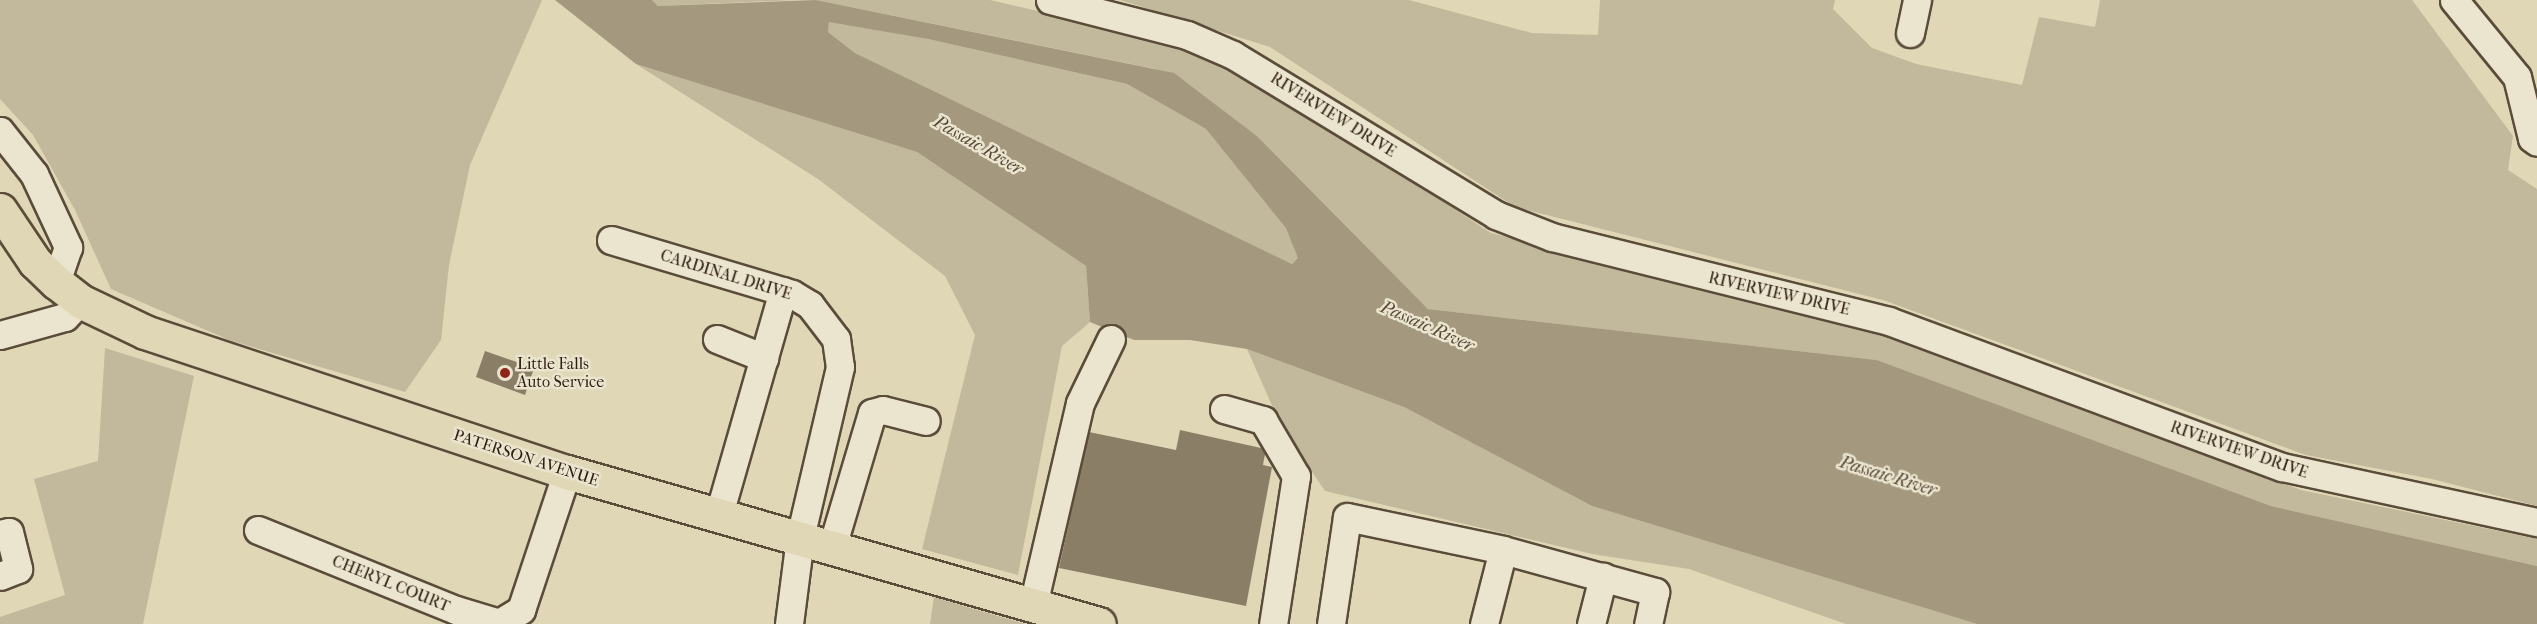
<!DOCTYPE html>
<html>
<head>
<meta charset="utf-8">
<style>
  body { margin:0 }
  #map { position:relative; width:2537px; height:624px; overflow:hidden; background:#e0d7b7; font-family:"IM FELL French Canon",serif }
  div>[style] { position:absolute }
  .green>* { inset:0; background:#c2b89b }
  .water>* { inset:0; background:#a4987e }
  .building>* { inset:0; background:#8b7e67 }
  .roads { filter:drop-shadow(2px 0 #5b4c3a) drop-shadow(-2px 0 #5b4c3a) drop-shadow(0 2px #5b4c3a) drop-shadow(0 -2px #5b4c3a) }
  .minor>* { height:27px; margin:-13.5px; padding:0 13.5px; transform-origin:13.5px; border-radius:13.5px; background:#ebe5d0 }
  .major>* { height:33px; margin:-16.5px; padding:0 16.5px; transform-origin:16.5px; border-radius:16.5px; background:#e0d7b7 }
  .dots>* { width:16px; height:16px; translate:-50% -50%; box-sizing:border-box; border:3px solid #ebe5d0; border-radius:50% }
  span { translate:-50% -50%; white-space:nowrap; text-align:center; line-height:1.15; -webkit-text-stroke:5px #ebe5d0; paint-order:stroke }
  .street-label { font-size:16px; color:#2f1e10 }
  .poi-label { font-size:16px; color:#2f1e10 }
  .left { translate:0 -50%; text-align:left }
  .water-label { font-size:18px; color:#584936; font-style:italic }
</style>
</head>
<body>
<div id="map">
  <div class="green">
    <i style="clip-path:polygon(0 0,542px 0,470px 165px,449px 265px,441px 340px,405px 392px,229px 340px,111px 289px,75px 210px,33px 135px,0 99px)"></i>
    <i style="clip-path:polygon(652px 0,795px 0,658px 6px)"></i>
    <i style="clip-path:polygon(816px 0,990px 0,1152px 37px,1236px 66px,1491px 233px,1696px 283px,1905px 342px,2301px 490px,2537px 539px,2537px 566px,2271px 506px,1877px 360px,1428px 309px,1258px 137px,1156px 69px)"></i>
    <i style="clip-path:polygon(1120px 0,1409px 0,1532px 33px,1598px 35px,1600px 0,1835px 0,1833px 9px,1872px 48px,1916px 64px,2022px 85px,2039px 17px,2095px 27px,2100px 0,2412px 0,2513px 136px,2508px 170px,2537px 189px,2537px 506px,2432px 479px,2306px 455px,1883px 300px,1515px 207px,1270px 47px)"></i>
    <i style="clip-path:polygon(829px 21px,928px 39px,1127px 84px,1206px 129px,1287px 228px,1299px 258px,1292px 264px,855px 53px,828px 32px)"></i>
    <i style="clip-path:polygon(636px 64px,917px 152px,1086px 266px,1090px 322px,1062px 346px,1018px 575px,922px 549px,975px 335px,945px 276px,818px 179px)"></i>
    <i style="clip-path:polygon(105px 348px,194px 376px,143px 624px,0 624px,0 617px,65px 595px,34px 479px,98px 461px)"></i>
    <i style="clip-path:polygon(1247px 349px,1404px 407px,1592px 506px,1977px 624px,1846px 624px,1689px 569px,1592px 554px,1325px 491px,1281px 426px)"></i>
    <i style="clip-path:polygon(934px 597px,967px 607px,1026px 624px,930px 624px)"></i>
  </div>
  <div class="water">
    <i style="clip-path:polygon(evenodd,555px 0,652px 0,658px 6px,816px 0,1174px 73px,1258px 137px,1428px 309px,1877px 360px,2271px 506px,2537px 566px,2537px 624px,1977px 624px,1592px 506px,1404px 407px,1247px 349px,1190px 340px,1134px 340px,1090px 322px,1086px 266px,917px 152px,636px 64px,555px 0,829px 22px,928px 39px,1127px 84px,1206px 129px,1286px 228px,1298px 258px,1292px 264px,855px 53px,828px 32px,829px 22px)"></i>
  </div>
  <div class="building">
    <i style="clip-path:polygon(485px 351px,534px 368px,525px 395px,476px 377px)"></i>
    <i style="clip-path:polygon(1180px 430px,1261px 448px,1265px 454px,1263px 465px,1272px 467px,1246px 606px,1059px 568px,1089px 432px,1176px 450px)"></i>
  </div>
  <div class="roads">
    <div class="minor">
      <i style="left:1050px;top:0;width:141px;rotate:14.3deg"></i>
      <i style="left:1187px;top:35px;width:50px;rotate:23.5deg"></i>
      <i style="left:1233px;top:55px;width:308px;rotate:31.3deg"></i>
      <i style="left:1496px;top:215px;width:60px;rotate:21.4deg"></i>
      <i style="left:1552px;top:237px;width:347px;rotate:14deg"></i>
      <i style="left:1889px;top:321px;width:419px;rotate:20.4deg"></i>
      <i style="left:2282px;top:467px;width:261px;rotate:12.2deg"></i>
      <i style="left:2454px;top:0;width:99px;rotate:50.7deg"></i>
      <i style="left:2517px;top:77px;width:63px;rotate:76.2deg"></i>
      <i style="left:2532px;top:138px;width:6px;rotate:39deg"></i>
      <i style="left:1910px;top:33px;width:34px;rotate:-78deg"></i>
      <i style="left:0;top:131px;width:55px;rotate:51.7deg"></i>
      <i style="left:34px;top:174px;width:81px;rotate:65deg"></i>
      <i style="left:68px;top:247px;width:37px;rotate:109deg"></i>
      <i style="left:611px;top:240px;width:189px;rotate:16.6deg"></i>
      <i style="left:792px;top:294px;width:21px;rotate:31deg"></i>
      <i style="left:810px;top:305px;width:43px;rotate:52.6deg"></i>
      <i style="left:836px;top:339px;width:28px;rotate:82deg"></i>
      <i style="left:840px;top:367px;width:176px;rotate:103.2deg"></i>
      <i style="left:800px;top:538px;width:87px;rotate:97.3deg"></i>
      <i style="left:0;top:335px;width:67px;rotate:-15.5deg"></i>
      <i style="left:65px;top:317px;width:22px;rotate:-47deg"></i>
      <i style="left:717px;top:339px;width:51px;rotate:22deg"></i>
      <i style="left:1224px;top:409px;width:41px;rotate:15.8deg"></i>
      <i style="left:1263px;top:420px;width:65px;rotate:59.5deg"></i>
      <i style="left:1296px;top:476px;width:150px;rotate:98.8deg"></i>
      <i style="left:719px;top:514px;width:232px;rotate:-74deg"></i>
      <i style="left:258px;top:530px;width:214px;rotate:22deg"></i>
      <i style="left:456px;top:610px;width:45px;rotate:16.8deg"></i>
      <i style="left:499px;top:623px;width:26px;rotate:-31deg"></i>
      <i style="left:521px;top:610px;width:145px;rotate:-71.6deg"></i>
      <i style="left:0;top:534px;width:9px;rotate:-13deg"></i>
      <i style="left:9px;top:532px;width:38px;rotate:76deg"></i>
      <i style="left:18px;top:569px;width:19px;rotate:159deg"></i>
      <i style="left:832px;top:547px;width:140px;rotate:-73.4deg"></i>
      <i style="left:872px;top:413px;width:11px;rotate:-15deg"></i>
      <i style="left:883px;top:410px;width:44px;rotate:14.3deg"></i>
      <i style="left:1033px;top:605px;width:207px;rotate:-76.9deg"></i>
      <i style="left:1080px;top:403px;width:71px;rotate:-64.2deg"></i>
      <i style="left:1331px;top:624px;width:108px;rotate:-81.5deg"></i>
      <i style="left:1347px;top:517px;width:159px;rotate:11.9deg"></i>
      <i style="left:1503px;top:550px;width:158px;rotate:15.4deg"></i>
      <i style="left:1655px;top:592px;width:33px;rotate:102deg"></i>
      <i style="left:1484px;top:624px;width:76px;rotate:-75.6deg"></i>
      <i style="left:1591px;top:624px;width:49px;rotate:-75.7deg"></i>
    </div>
    <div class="major">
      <i style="left:0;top:210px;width:63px;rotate:56.1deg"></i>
      <i style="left:35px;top:262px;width:29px;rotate:44deg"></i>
      <i style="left:56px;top:282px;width:31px;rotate:38deg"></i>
      <i style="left:80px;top:301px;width:72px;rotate:25.5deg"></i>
      <i style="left:145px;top:332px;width:445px;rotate:18.4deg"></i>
      <i style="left:567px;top:472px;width:553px;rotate:15.95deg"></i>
    </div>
  </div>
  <div class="dots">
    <i style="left:505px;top:373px;background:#8f2418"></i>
  </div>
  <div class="street-label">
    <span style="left:1333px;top:115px;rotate:32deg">RIVERVIEW DRIVE</span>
    <span style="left:726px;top:275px;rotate:17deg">CARDINAL DRIVE</span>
    <span style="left:1779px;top:294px;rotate:13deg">RIVERVIEW DRIVE</span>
    <span style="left:2239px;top:450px;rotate:19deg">RIVERVIEW DRIVE</span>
    <span style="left:526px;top:458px;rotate:18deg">PATERSON AVENUE</span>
    <span style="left:391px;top:584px;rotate:22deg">CHERYL COURT</span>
  </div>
  <div class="poi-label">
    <span class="left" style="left:517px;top:373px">Little Falls<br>Auto Service</span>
  </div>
  <div class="water-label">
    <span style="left:978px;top:146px;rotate:30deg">Passaic River</span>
    <span style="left:1427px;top:327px;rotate:24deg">Passaic River</span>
    <span style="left:1888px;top:477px;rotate:17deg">Passaic River</span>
  </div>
</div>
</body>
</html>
